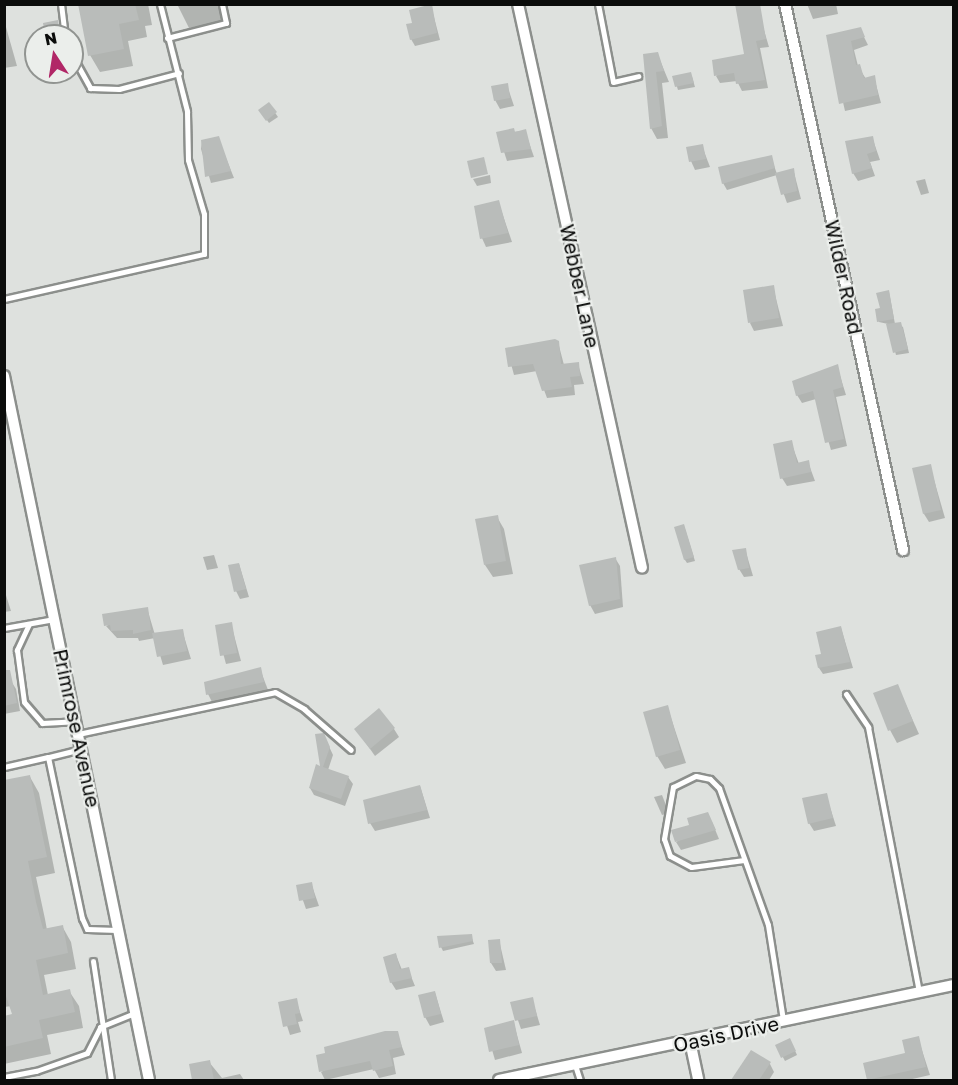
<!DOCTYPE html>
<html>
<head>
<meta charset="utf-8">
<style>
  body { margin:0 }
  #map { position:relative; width:958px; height:1085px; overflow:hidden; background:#dee1de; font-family:"Golos Text",sans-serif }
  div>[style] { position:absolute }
  .shadow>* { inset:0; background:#0003 }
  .building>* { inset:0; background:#b9bcba }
  .roads { filter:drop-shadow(2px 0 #8c8f8c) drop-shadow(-2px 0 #8c8f8c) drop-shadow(0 2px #8c8f8c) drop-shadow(0 -2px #8c8f8c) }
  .service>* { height:5px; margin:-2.5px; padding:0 2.5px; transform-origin:2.5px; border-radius:2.5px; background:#fff }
  .minor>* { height:10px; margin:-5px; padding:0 5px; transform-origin:5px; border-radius:5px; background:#fff }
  span { translate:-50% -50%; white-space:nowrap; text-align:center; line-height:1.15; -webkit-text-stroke:4.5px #ebeeeb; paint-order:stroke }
  .street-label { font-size:20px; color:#0b0c0b }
  .frame { position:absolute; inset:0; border:6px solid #0b0c0b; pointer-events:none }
  .north { position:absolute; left:24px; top:24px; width:60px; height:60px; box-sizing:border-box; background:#ebeeeb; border:2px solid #919491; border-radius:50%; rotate:348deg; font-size:16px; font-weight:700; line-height:24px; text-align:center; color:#0b0c0b }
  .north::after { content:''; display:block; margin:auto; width:21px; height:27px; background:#b12767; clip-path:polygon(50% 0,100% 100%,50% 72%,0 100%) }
</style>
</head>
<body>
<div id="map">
  <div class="shadow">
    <i style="clip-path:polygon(80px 4px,148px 4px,152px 25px,145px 26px,147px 37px,128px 41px,133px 66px,100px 72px,90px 55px)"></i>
    <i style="clip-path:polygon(177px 4px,220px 4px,223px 21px,189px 28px)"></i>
    <i style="clip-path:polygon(807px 4px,836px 4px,838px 14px,813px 19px)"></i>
    <i style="clip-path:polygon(431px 6px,440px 40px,415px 46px,411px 39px,413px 24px)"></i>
    <i style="clip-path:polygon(4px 20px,17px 66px,4px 68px)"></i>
    <i style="clip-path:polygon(761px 20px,769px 47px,760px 48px,768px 88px,742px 91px,737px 81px,720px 83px,716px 76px,745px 55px)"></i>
    <i style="clip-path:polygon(57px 22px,63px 36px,46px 36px)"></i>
    <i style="clip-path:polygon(860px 29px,868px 45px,854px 50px,858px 66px,866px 79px,874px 77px,881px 103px,845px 111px,828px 36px)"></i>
    <i style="clip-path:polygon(657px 53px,669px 82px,662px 83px,668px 138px,657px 139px,651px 128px)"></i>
    <i style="clip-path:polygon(674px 77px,692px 77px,695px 87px,678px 90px)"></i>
    <i style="clip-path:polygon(507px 85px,514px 106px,500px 109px,495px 100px)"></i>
    <i style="clip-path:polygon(269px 104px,278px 117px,269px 123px,262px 113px)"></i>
    <i style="clip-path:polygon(525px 131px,534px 157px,507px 161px,498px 133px)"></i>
    <i style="clip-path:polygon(872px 137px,880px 160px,870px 162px,875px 176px,858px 181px,853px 173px)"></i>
    <i style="clip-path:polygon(218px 138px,234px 178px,211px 183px,201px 149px,202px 142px)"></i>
    <i style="clip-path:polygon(702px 146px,710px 167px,695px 170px,691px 161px)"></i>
    <i style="clip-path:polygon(771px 157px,777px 174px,793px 169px,801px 199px,787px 203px,777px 175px,727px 190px,723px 183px)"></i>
    <i style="clip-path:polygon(490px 175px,491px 183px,477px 186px,473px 179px)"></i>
    <i style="clip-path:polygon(925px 179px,929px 193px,921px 195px,916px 181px)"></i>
    <i style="clip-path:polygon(498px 201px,512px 242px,486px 247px,482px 238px)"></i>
    <i style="clip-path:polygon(773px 287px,783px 326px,754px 331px,750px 323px)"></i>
    <i style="clip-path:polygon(889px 292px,895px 324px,903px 327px,909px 353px,896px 355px,888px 324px,879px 322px,877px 310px,882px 309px)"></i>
    <i style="clip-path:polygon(558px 342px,564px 365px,578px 364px,584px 384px,574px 385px,575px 395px,547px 398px,537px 371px,514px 375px,507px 349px)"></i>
    <i style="clip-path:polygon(837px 366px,846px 395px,836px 397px,847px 446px,831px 450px,816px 399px,802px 403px,797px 395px)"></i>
    <i style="clip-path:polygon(791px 442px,799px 464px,808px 462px,815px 481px,787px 486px,782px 478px)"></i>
    <i style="clip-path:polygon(930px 466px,945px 518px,929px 522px,924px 514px)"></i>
    <i style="clip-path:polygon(497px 517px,504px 529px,513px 574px,493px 577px,485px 565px)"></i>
    <i style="clip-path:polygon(676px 528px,685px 529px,695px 561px,687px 563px,685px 560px)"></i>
    <i style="clip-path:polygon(745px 549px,753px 576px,744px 577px,739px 569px)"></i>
    <i style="clip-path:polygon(214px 555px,218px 568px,207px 570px,203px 557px)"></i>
    <i style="clip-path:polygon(615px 558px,620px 566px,623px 607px,595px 614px,590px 605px)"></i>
    <i style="clip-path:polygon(239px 564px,249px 597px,240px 599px,236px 591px)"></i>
    <i style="clip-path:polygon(4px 589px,11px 611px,4px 612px)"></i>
    <i style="clip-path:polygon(147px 608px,155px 635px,182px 630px,191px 659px,163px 665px,155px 638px,139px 641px,138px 638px,117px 638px,106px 626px)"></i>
    <i style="clip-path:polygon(231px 624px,241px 661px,226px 664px,216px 627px)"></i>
    <i style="clip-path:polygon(841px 628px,853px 668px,823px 674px,819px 668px,823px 655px)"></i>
    <i style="clip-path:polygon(260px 669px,268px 690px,212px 702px,208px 694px)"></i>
    <i style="clip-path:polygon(4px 680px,11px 681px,16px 689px,20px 711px,4px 714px)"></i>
    <i style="clip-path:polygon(897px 685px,919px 734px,897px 743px,890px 730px)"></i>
    <i style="clip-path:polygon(667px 706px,686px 763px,665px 769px,657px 756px)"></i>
    <i style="clip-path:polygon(356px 729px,394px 729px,399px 737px,375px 756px)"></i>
    <i style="clip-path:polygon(327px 742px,333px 755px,328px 770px,348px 777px,353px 784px,345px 806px,314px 795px,310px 788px,322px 768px)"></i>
    <i style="clip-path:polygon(30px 777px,39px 793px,55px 873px,36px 877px,45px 919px,47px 930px,62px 926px,71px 942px,76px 969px,44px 975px,48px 995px,69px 991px,79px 1006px,83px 1028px,47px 1035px,51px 1054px,4px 1064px,4px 1017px,14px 1015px,12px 1006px,4px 1007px,4px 782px)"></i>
    <i style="clip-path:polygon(420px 786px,430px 818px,375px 831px,370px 823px)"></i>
    <i style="clip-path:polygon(662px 795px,669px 813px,662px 815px,654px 797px)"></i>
    <i style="clip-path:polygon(826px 795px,836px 826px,814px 831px,809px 823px)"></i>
    <i style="clip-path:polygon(712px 822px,719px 839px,681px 850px,676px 842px)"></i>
    <i style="clip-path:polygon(311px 883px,319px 906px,306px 909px,298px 886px)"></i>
    <i style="clip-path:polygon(471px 936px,474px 944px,443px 951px,441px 947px)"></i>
    <i style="clip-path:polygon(499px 940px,506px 970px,496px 971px,491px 963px)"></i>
    <i style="clip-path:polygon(396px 955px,402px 970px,408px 969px,415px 986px,396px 990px,391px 982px)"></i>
    <i style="clip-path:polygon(435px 993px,444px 1022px,430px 1026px,425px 1017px)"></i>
    <i style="clip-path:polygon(532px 999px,540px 1025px,521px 1029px,512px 1003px)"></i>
    <i style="clip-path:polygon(296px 1000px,303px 1021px,298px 1022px,301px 1032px,290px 1035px,280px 1004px)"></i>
    <i style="clip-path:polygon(513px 1021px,522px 1053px,495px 1060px,486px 1029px)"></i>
    <i style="clip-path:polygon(397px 1033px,405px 1055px,393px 1058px,396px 1074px,379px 1078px,374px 1069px,325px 1080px,321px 1072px)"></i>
    <i style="clip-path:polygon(918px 1038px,930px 1075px,908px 1080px,869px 1080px,865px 1064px,907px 1054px)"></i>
    <i style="clip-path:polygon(790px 1040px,797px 1055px,785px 1061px,777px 1046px)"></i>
    <i style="clip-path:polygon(752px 1052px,770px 1064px,774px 1072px,769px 1080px,733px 1080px)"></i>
    <i style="clip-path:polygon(209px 1062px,222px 1078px,240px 1074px,244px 1080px,194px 1080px,191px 1065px)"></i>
  </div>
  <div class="building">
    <i style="clip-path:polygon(78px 4px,135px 4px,139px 20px,119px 24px,124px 49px,88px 56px)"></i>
    <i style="clip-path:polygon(432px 4px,437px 33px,410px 40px,406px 24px,412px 23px,409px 10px)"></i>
    <i style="clip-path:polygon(735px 4px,760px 4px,766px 39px,756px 41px,765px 80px,736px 84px,734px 73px,714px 76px,712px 60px,744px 54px)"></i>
    <i style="clip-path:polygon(58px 20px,60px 36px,45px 36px,43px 23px)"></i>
    <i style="clip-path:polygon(861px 27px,865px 37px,851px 41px,856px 65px,860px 64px,864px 78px,875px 75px,878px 95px,839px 104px,826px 35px)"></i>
    <i style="clip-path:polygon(658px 52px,664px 71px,656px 72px,662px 126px,650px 129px,643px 54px)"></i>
    <i style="clip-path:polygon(691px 72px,694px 83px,675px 87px,672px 76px)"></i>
    <i style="clip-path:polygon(508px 83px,510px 98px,494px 101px,491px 86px)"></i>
    <i style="clip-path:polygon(269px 102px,277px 112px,266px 121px,258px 110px)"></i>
    <i style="clip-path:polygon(514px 128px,515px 132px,526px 129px,531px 149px,501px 153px,496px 132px)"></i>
    <i style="clip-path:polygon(219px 136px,231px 171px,205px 177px,201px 140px)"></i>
    <i style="clip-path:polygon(873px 136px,876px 151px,867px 154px,872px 168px,852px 174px,845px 141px)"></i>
    <i style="clip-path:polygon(703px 144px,706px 159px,689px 162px,686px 147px)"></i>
    <i style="clip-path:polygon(772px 155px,775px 168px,722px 184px,718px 167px)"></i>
    <i style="clip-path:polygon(484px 157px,488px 174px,471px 178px,467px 161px)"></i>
    <i style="clip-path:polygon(794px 168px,797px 191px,781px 195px,775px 173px)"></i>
    <i style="clip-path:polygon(499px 200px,508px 233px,480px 239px,474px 206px)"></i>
    <i style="clip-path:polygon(774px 285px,779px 318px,748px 323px,743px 290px)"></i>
    <i style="clip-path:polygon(889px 290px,894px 319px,877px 322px,875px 309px,880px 308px,876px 293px)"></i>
    <i style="clip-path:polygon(901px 322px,908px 349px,893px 353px,886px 324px)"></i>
    <i style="clip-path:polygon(555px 339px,559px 341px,561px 364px,579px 362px,580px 376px,570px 377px,572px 387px,542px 391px,533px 364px,508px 367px,505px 348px)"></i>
    <i style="clip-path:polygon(838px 364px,843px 387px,833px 390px,844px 439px,825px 443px,813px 391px,796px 396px,792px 381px)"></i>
    <i style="clip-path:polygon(792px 440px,797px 463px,809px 460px,811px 472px,780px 479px,773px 444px)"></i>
    <i style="clip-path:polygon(931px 464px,941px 510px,923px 514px,912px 468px)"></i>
    <i style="clip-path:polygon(498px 515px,506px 561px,484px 565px,475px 519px)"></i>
    <i style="clip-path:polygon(684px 524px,694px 557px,684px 560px,674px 527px)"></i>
    <i style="clip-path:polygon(746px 548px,749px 568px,738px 570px,732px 550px)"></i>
    <i style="clip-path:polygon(616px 557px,620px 599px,589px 606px,579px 565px)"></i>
    <i style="clip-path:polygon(239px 563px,246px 589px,234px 592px,228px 565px)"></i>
    <i style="clip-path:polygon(148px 607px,151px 630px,133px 634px,133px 630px,111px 631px,110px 625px,104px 626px,102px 614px)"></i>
    <i style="clip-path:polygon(232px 622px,237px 653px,220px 656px,215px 625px)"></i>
    <i style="clip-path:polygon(841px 626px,850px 662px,818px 668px,815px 655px,821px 654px,816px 632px)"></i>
    <i style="clip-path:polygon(183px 629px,187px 651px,157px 657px,152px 633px)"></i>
    <i style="clip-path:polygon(261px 667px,264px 682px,206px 695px,204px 682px)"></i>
    <i style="clip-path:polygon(4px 670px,10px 670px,17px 703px,4px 706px)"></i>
    <i style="clip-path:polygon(898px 684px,913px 721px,888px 731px,873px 693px)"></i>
    <i style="clip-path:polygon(668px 705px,680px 750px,656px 757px,643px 712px)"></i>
    <i style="clip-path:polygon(379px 708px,395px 728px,370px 749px,354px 729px)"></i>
    <i style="clip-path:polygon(324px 733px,330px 747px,323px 767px,349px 776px,341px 799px,309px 788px,316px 764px,320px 766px,315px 734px)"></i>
    <i style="clip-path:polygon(30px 775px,47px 857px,28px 861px,36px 902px,43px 929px,63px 925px,68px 953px,36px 960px,43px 995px,70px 989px,75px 1012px,39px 1020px,43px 1038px,4px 1047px,4px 1016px,12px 1014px,4px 990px,4px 780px)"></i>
    <i style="clip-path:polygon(420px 785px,427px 810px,368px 824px,363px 800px)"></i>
    <i style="clip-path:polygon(827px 793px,833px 818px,808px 824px,802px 798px)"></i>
    <i style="clip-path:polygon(708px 812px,716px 830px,675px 842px,671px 830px,689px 825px,687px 818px)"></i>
    <i style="clip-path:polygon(312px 882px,315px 898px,299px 901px,296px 885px)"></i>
    <i style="clip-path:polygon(472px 934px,473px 941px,439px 948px,437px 936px)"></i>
    <i style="clip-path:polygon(500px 939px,502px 963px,490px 963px,488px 940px)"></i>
    <i style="clip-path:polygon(396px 953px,400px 969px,409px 967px,412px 978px,390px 983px,383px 957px)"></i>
    <i style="clip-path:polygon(435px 991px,441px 1014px,424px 1018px,418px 995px)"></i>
    <i style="clip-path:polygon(533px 997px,537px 1016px,515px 1021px,510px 1002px)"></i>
    <i style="clip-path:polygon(297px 998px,300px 1013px,295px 1014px,297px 1024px,283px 1027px,278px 1002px)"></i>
    <i style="clip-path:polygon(514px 1020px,519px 1045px,489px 1052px,484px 1028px)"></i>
    <i style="clip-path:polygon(385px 1031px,398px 1031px,402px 1047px,389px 1050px,393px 1066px,373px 1071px,370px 1061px,319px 1072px,316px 1055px,325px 1053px,324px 1047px)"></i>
    <i style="clip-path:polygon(919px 1036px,926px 1067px,867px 1080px,863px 1063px,905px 1053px,902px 1040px)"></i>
    <i style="clip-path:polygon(790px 1038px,796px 1051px,781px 1058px,775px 1045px)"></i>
    <i style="clip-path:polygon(751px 1050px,771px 1062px,759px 1080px,731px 1080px)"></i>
    <i style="clip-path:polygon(210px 1060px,214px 1080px,192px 1080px,189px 1064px)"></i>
  </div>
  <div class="roads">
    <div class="service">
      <i style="left:61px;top:4px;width:32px;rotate:83deg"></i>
      <i style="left:598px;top:4px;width:79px;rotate:79.1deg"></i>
      <i style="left:613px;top:82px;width:26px;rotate:-13deg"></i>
      <i style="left:167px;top:38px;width:61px;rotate:-14.3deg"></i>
      <i style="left:226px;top:23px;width:19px;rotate:-102deg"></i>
      <i style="left:72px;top:55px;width:38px;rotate:61deg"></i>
      <i style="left:90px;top:88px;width:29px;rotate:2deg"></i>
      <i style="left:119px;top:89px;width:62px;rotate:-14.9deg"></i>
      <i style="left:4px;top:299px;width:205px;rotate:-12.7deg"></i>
      <i style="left:204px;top:254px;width:40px;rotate:-90deg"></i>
      <i style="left:204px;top:214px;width:56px;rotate:-106.5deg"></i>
      <i style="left:188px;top:160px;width:49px;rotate:-91.2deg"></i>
      <i style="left:187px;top:111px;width:110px;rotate:-104.2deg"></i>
      <i style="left:29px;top:624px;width:29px;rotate:115deg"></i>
      <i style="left:17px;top:650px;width:52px;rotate:82.3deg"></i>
      <i style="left:24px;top:702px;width:28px;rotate:49deg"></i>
      <i style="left:42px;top:723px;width:33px;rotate:-3deg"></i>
      <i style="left:4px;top:628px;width:51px;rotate:-10.2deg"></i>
      <i style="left:846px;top:694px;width:40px;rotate:56deg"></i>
      <i style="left:868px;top:727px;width:270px;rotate:79.1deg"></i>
      <i style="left:78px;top:734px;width:201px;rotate:-12deg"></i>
      <i style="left:275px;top:692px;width:34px;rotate:30deg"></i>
      <i style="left:304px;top:709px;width:62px;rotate:41.1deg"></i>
      <i style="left:81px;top:749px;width:34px;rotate:166deg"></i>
      <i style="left:48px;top:757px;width:165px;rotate:78.1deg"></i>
      <i style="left:82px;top:918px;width:12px;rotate:66deg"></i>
      <i style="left:87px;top:929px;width:30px;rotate:2deg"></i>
      <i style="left:4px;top:767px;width:45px;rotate:-12.8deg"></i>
      <i style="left:744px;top:860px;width:53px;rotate:172.5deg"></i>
      <i style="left:691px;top:867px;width:24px;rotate:-152deg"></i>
      <i style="left:670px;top:856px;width:18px;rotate:-109deg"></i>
      <i style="left:664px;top:839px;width:53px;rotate:-80.2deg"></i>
      <i style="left:673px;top:787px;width:25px;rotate:-26deg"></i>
      <i style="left:696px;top:776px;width:14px;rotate:12deg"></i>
      <i style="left:710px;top:779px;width:13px;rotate:45deg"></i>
      <i style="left:719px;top:788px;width:145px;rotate:70.3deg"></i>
      <i style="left:768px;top:925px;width:96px;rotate:81deg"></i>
      <i style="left:93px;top:961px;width:120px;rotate:81.4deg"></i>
      <i style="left:575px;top:1065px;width:16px;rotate:72deg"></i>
      <i style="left:4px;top:1077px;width:33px;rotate:-11deg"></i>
      <i style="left:36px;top:1071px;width:54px;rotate:-19.4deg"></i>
      <i style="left:87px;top:1053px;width:29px;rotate:-63deg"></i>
      <i style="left:100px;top:1027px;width:38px;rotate:-22deg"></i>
    </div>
    <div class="minor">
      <i style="left:518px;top:4px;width:577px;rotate:77.6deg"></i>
      <i style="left:785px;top:4px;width:559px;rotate:77.8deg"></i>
      <i style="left:4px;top:376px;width:719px;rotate:78.36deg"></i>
      <i style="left:690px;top:1041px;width:40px;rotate:78deg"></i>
      <i style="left:499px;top:1080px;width:465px;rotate:-11.8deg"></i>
    </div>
  </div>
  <div class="street-label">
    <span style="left:844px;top:277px;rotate:78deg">Wilder Road</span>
    <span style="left:580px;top:286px;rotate:78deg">Webber Lane</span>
    <span style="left:77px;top:728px;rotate:78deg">Primrose Avenue</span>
    <span style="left:726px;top:1034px;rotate:-12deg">Oasis Drive</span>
  </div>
  <div class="frame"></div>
  <div class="north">N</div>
</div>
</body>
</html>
